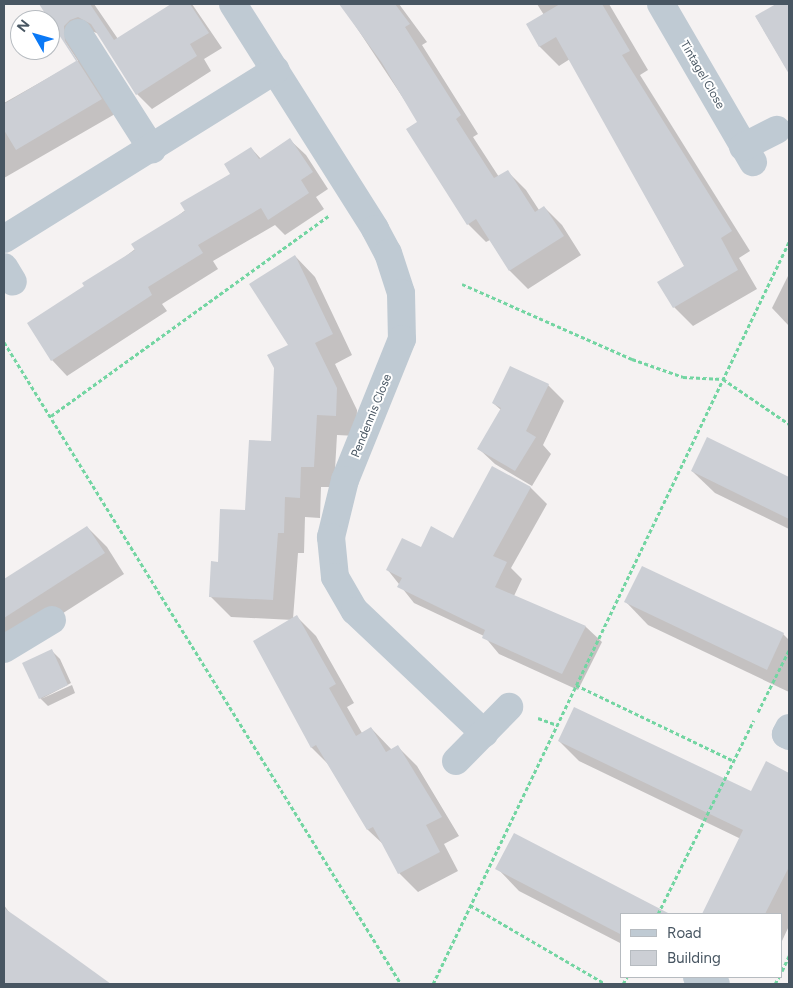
<!DOCTYPE html>
<html>
<head>
<meta charset="utf-8">
<style>
  body { margin:0 }
  #map { position:relative; width:793px; height:988px; overflow:hidden; background:#f5f2f2; font-family:Figtree,sans-serif }
  div>[style] { position:absolute }
  .shadow>* { inset:0; background:#0003 }
  .building>* { inset:0; background:#cccfd5 }
  .path>* { height:3px; margin-top:-1.5px; transform-origin:0; background:repeating-linear-gradient(90deg,#73d5a2 0 4px,transparent 0 6.5px) }
  .minor>* { height:28px; margin:-14px; padding:0 14px; transform-origin:14px; border-radius:14px; background:#bfcad3 }
  span { translate:-50% -50%; white-space:nowrap; text-align:center; line-height:1.15; -webkit-text-stroke:4px #fff; paint-order:stroke }
  .street-label { font-size:12px; color:#485662 }
  .frame { position:absolute; inset:0; border:5px solid #485662; pointer-events:none }
  .legend { position:absolute; left:620px; top:913px; width:162px; height:65px; box-sizing:border-box; background:#fff; border:1px solid #b6bbc0; margin:0; padding:6px 9px; list-style:none; font-size:15px; color:#485662 }
  .legend li { display:flex; align-items:center; gap:10px; height:25px }
  .legend b { width:25px; border:1px solid #b6bbc0 }
  .north { position:absolute; left:10px; top:10px; width:50px; height:50px; box-sizing:border-box; background:#fff; border:1px solid #b6bbc0; border-radius:50%; rotate:308deg; font-size:14px; font-weight:700; line-height:20px; text-align:center; color:#485662 }
  .north::after { content:''; display:block; margin:auto; width:18px; height:22px; background:#0b79f6; clip-path:polygon(50% 0,100% 100%,50% 72%,0 100%) }
</style>
</head>
<body>
<div id="map">
  <div class="shadow">
    <i style="clip-path:polygon(40px 4px,94px 4px,118px 39px,173px 4px,192px 4px,222px 48px,204px 59px,211px 71px,152px 109px,137px 94px,99px 34px,94px 32px,85px 34px,115px 114px,4px 178px,4px 103px,78px 61px)"></i>
    <i style="clip-path:polygon(341px 4px,399px 4px,427px 42px,422px 45px,478px 134px,473px 137px,499px 177px,508px 172px,526px 190px,539px 210px,544px 207px,562px 225px,581px 255px,528px 289px,510px 271px,490px 240px,486px 242px,468px 224px,419px 122px)"></i>
    <i style="clip-path:polygon(537px 4px,609px 4px,648px 70px,640px 75px,750px 251px,739px 258px,757px 289px,693px 326px,674px 307px,685px 267px,570px 59px,559px 66px,540px 47px,527px 24px,544px 15px)"></i>
    <i style="clip-path:polygon(778px 4px,789px 4px,789px 73px,756px 17px)"></i>
    <i style="clip-path:polygon(290px 140px,306px 155px,328px 189px,316px 197px,324px 209px,285px 235px,275px 225px,213px 261px,218px 269px,162px 304px,167px 311px,67px 376px,52px 360px,86px 287px,232px 174px,251px 148px,261px 159px)"></i>
    <i style="clip-path:polygon(295px 256px,315px 277px,352px 355px,335px 364px,357px 410px,356px 436px,337px 435px,334px 487px,321px 487px,320px 518px,305px 517px,304px 553px,298px 553px,293px 619px,297px 617px,316px 636px,354px 703px,347px 707px,362px 733px,371px 728px,392px 750px,398px 747px,417px 766px,459px 836px,444px 844px,458px 871px,418px 892px,399px 873px,385px 846px,368px 830px,329px 765px,312px 748px,255px 641px,293px 620px,231px 617px,210px 596px,219px 563px,247px 511px,272px 442px,290px 346px)"></i>
    <i style="clip-path:polygon(789px 274px,789px 326px,772px 308px)"></i>
    <i style="clip-path:polygon(548px 385px,564px 401px,543px 445px,551px 454px,532px 486px,495px 464px,479px 449px,501px 410px,493px 403px)"></i>
    <i style="clip-path:polygon(708px 439px,789px 479px,789px 529px,715px 493px,692px 471px)"></i>
    <i style="clip-path:polygon(493px 468px,531px 488px,547px 504px,511px 568px,522px 579px,514px 596px,586px 627px,602px 642px,578px 690px,499px 654px,484px 636px,414px 603px,387px 569px,421px 549px,454px 539px)"></i>
    <i style="clip-path:polygon(87px 527px,107px 547px,124px 574px,4px 651px,4px 580px)"></i>
    <i style="clip-path:polygon(626px 602px,783px 634px,789px 640px,789px 692px,648px 625px)"></i>
    <i style="clip-path:polygon(52px 651px,60px 659px,71px 683px,41px 699px,72px 685px,75px 693px,48px 706px,40px 698px)"></i>
    <i style="clip-path:polygon(559px 741px,752px 793px,766px 763px,789px 774px,789px 926px,782px 941px,782px 914px,703px 914px,741px 839px,579px 761px)"></i>
    <i style="clip-path:polygon(497px 868px,658px 909px,663px 914px,622px 914px,622px 944px,519px 891px)"></i>
    <i style="clip-path:polygon(4px 905px,11px 915px,108px 984px,4px 984px)"></i>
  </div>
  <div class="building">
    <i style="clip-path:polygon(39px 4px,90px 4px,114px 40px,171px 4px,190px 4px,209px 33px,190px 44px,197px 56px,136px 95px,91px 24px,78px 17px,70px 20px,64px 26px,65px 41px,102px 99px,16px 150px,4px 130px,4px 104px,76px 61px)"></i>
    <i style="clip-path:polygon(339px 4px,395px 4px,410px 24px,405px 27px,461px 115px,456px 119px,494px 178px,508px 170px,535px 212px,544px 206px,564px 236px,509px 271px,476px 219px,467px 225px,406px 129px,417px 122px,382px 63px)"></i>
    <i style="clip-path:polygon(560px 4px,602px 4px,630px 51px,622px 55px,732px 231px,721px 238px,738px 270px,673px 308px,657px 282px,684px 266px,556px 37px,539px 47px,526px 24px)"></i>
    <i style="clip-path:polygon(776px 4px,789px 4px,789px 74px,755px 16px)"></i>
    <i style="clip-path:polygon(290px 138px,313px 172px,301px 180px,309px 193px,268px 220px,261px 208px,198px 245px,203px 253px,148px 287px,152px 295px,51px 361px,27px 323px,84px 286px,82px 283px,135px 250px,131px 244px,185px 211px,180px 203px,230px 174px,224px 164px,251px 147px,259px 159px)"></i>
    <i style="clip-path:polygon(295px 255px,333px 334px,315px 343px,337px 388px,336px 416px,317px 415px,314px 467px,301px 467px,300px 498px,285px 497px,284px 533px,278px 533px,273px 600px,209px 597px,211px 561px,218px 562px,220px 509px,245px 510px,249px 440px,271px 441px,274px 368px,267px 355px,288px 345px,249px 284px)"></i>
    <i style="clip-path:polygon(510px 366px,549px 384px,526px 431px,536px 437px,515px 471px,477px 449px,501px 408px,492px 403px)"></i>
    <i style="clip-path:polygon(707px 437px,789px 477px,789px 519px,691px 471px)"></i>
    <i style="clip-path:polygon(492px 466px,531px 487px,493px 556px,507px 562px,495px 587px,586px 626px,562px 674px,482px 638px,485px 630px,397px 587px,402px 578px,386px 570px,402px 538px,421px 547px,431px 526px,453px 538px)"></i>
    <i style="clip-path:polygon(87px 526px,105px 553px,4px 618px,4px 579px)"></i>
    <i style="clip-path:polygon(642px 566px,784px 633px,767px 670px,624px 602px)"></i>
    <i style="clip-path:polygon(297px 615px,336px 684px,329px 688px,356px 736px,371px 727px,386px 752px,398px 745px,442px 817px,426px 825px,440px 852px,398px 874px,373px 827px,367px 830px,316px 745px,311px 748px,253px 641px)"></i>
    <i style="clip-path:polygon(52px 649px,68px 685px,39px 699px,22px 663px)"></i>
    <i style="clip-path:polygon(574px 707px,751px 791px,766px 761px,789px 773px,789px 867px,765px 914px,702px 914px,743px 830px,558px 741px)"></i>
    <i style="clip-path:polygon(514px 833px,670px 914px,622px 914px,622px 935px,495px 869px)"></i>
    <i style="clip-path:polygon(4px 908px,64px 950px,111px 984px,4px 984px)"></i>
  </div>
  <div class="path">
    <i style="left:462px;top:284px;width:186px;rotate:23.8deg"></i>
    <i style="left:632px;top:359px;width:54px;rotate:19.4deg"></i>
    <i style="left:683px;top:377px;width:40px;rotate:2.9deg"></i>
    <i style="left:723px;top:379px;width:80px;rotate:34.3deg"></i>
    <i style="left:4px;top:342px;width:755px;rotate:58.27deg"></i>
    <i style="left:51px;top:416px;width:342px;rotate:-35.8deg"></i>
    <i style="left:576px;top:685px;width:175px;rotate:25.7deg"></i>
    <i style="left:758px;top:712px;width:69px;rotate:-63.4deg"></i>
    <i style="left:538px;top:718px;width:20px;rotate:20deg"></i>
    <i style="left:470px;top:905px;width:157px;rotate:30.2deg"></i>
    <i style="left:658px;top:914px;width:216px;rotate:-63.7deg"></i>
    <i style="left:782px;top:971px;width:17px;rotate:-65deg"></i>
    <i style="left:433px;top:984px;width:823px;rotate:-64.37deg"></i>
    <i style="left:623px;top:984px;width:8px;rotate:-60deg"></i>
    <i style="left:775px;top:984px;width:8px;rotate:-60deg"></i>
  </div>
  <div class="minor">
    <i style="left:233px;top:4px;width:266px;rotate:57.7deg"></i>
    <i style="left:375px;top:229px;width:27px;rotate:62deg"></i>
    <i style="left:388px;top:253px;width:42px;rotate:72deg"></i>
    <i style="left:401px;top:293px;width:46px;rotate:88.8deg"></i>
    <i style="left:402px;top:339px;width:152px;rotate:112deg"></i>
    <i style="left:345px;top:480px;width:59px;rotate:103.8deg"></i>
    <i style="left:331px;top:537px;width:40px;rotate:84.3deg"></i>
    <i style="left:335px;top:577px;width:39px;rotate:60deg"></i>
    <i style="left:355px;top:611px;width:178px;rotate:43.4deg"></i>
    <i style="left:661px;top:4px;width:183px;rotate:59.8deg"></i>
    <i style="left:78px;top:33px;width:138px;rotate:57.5deg"></i>
    <i style="left:743px;top:147px;width:38px;rotate:-27deg"></i>
    <i style="left:4px;top:239px;width:320px;rotate:-31.9deg"></i>
    <i style="left:4px;top:267px;width:17px;rotate:59deg"></i>
    <i style="left:4px;top:649px;width:56px;rotate:-31.1deg"></i>
    <i style="left:789px;top:728px;width:7px;rotate:117deg"></i>
    <i style="left:786px;top:734px;width:4px;rotate:34deg"></i>
    <i style="left:456px;top:761px;width:76px;rotate:-45.5deg"></i>
    <i style="left:697px;top:977px;width:20px;rotate:20deg"></i>
  </div>
  <div class="street-label">
    <span style="left:702px;top:75px;rotate:60deg">Tintagel Close</span>
    <span style="left:372px;top:416px;rotate:-68deg">Pendennis Close</span>
  </div>
  <div class="frame"></div>
  <ul class="legend">
  <li><b style="height:6px;background:#bfcad3"></b>Road</li>
  <li><b style="height:14px;background:#cccfd5"></b>Building</li>
  </ul>
  <div class="north">N</div>
</div>
</body>
</html>
